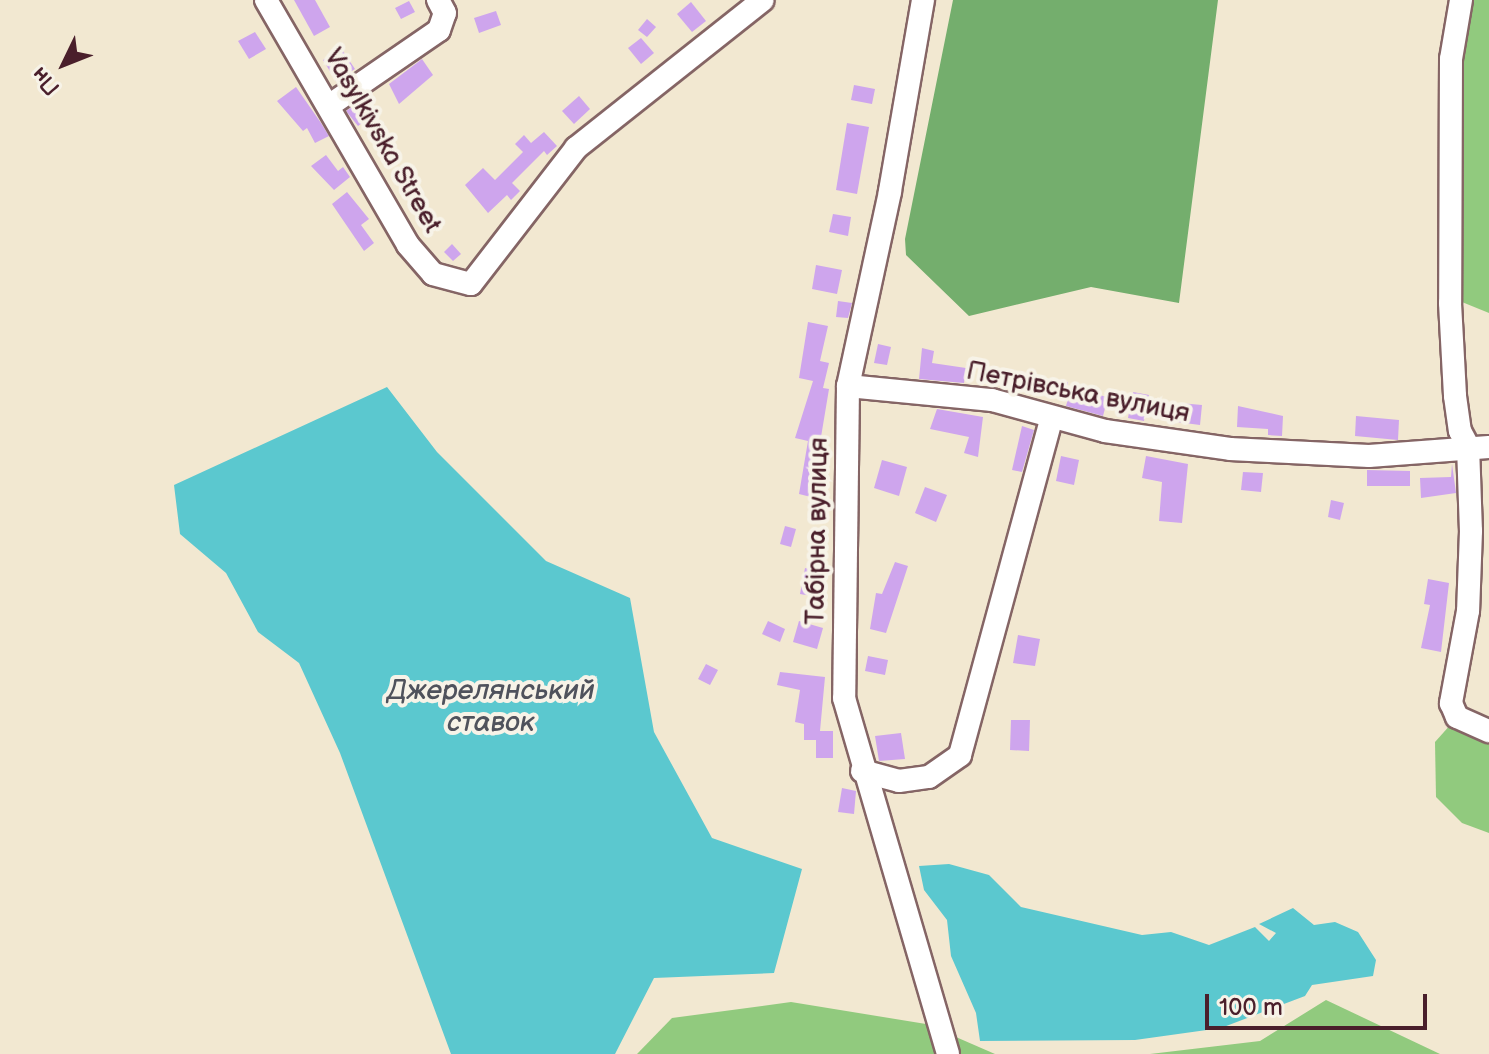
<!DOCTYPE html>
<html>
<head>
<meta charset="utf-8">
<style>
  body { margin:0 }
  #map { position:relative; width:1489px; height:1054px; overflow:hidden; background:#f2e8d1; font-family:"Balsamiq Sans",sans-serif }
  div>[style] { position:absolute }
  .green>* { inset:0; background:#91ca7e }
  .forest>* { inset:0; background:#74ae6d }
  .water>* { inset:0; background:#5bc8cf }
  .building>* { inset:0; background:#cea5ed }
  .roads { filter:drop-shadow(2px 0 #856565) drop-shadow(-2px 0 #856565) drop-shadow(0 2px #856565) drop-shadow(0 -2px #856565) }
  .minor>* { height:22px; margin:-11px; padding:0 11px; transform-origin:11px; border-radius:11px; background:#fff }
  span { translate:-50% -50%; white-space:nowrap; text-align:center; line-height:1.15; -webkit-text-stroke:8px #f7f3e8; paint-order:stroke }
  .street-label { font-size:26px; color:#4a1f2b }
  .water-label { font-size:28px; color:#4f525c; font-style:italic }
  .north { position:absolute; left:24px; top:24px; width:80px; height:80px; -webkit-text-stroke:6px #f7f3e8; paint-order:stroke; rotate:227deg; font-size:22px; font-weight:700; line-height:32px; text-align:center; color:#4a1f2b }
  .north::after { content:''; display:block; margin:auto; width:28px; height:36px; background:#4a1f2b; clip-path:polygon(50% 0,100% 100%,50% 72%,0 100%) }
  .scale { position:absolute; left:1205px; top:994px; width:222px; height:36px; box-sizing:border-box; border:4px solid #4a1f2b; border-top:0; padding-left:10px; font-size:24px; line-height:28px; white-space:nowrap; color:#4a1f2b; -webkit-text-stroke:6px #f7f3e8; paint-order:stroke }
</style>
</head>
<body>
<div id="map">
  <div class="green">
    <i style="clip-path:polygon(1470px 0,1489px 0,1489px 313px,1457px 300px,1460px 61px)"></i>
    <i style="clip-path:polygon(1452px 723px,1489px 735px,1489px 833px,1462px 823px,1436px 797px,1435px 742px)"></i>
    <i style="clip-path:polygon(1326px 1000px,1440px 1054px,1150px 1054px,1260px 1041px)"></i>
    <i style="clip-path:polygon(791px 1002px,926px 1024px,995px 1054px,637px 1054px,672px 1018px)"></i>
  </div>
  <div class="forest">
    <i style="clip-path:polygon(953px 0,1218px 0,1179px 303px,1091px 287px,969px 316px,906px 255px,905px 239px)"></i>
  </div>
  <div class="water">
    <i style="clip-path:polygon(387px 387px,437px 452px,546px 561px,630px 598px,654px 732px,712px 838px,802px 869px,774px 973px,654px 978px,615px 1054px,451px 1054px,340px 753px,299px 663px,258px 632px,226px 573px,180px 534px,174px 485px)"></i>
    <i style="clip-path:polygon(949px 864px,989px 875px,1021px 907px,1142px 935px,1171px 932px,1209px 945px,1255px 927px,1269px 941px,1276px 933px,1259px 924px,1293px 908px,1314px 925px,1335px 922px,1358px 932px,1376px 960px,1373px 976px,1312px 985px,1305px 996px,1221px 1028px,1135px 1040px,980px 1041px,976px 1013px,951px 956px,947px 920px,924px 890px,919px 866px)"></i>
  </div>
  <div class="building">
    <i style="clip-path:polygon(294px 0,315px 0,330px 27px,314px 36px)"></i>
    <i style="clip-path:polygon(409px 1px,415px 12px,401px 19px,395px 8px)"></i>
    <i style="clip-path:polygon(691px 2px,706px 21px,692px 32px,677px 14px)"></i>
    <i style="clip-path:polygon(496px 11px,501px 25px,479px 33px,474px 18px)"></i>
    <i style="clip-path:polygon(647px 19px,656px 27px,647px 37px,638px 30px)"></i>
    <i style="clip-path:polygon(255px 32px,266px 49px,249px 59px,238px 41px)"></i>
    <i style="clip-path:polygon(641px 38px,654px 53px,641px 64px,628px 48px)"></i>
    <i style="clip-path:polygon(341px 48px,355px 69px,336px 81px,323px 60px)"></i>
    <i style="clip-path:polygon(422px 59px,433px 75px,399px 104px,389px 84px)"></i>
    <i style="clip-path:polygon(854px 85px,875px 89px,872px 104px,851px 100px)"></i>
    <i style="clip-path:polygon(296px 87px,321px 123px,329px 136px,315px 143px,307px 128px,303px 131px,277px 101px)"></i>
    <i style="clip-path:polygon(579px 96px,590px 109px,574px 124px,562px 111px)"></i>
    <i style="clip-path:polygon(362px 100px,374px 114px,358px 126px,346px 111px)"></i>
    <i style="clip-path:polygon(847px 123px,869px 127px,857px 194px,836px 190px)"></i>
    <i style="clip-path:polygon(544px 132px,557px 146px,547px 155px,544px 151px,512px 183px,520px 191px,511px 200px,507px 195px,488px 213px,465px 185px,483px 168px,495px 180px,523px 152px,515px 144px,524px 135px,531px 143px)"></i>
    <i style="clip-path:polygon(326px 155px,338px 171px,343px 167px,350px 177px,334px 190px,311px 166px)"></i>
    <i style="clip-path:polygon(347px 192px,369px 219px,361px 225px,374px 243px,364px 251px,332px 204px)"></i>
    <i style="clip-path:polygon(833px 214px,851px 217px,848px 236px,829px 232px)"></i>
    <i style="clip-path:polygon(452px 244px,461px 254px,453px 261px,444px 252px)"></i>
    <i style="clip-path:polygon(816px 265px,842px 270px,837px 294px,812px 289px)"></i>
    <i style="clip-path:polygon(838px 301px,852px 303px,848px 318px,836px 317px)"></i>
    <i style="clip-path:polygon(808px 322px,828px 326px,820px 361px,829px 363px,823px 388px,829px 389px,811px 497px,799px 494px,808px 441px,795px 438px,813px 381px,799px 378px)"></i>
    <i style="clip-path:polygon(878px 344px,891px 347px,887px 365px,874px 363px)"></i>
    <i style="clip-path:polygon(922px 348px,934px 351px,932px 363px,966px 368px,964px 383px,919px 379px)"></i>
    <i style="clip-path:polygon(1047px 380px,1068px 382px,1067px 394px,1046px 392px)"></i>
    <i style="clip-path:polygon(1071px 389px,1108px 397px,1103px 416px,1066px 406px)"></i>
    <i style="clip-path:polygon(1133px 392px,1149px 395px,1144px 421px,1128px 418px)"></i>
    <i style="clip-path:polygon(1180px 403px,1202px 405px,1200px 425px,1177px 422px)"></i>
    <i style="clip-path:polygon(1238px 406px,1283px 416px,1282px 436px,1268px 435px,1268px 429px,1237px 427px)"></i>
    <i style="clip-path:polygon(937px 409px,983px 417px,978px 457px,964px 453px,969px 437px,930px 429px)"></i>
    <i style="clip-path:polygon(1356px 416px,1399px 420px,1398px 440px,1355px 436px)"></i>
    <i style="clip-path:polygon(1022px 426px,1034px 430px,1022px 472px,1012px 470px)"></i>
    <i style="clip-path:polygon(1061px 456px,1079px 460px,1074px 485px,1056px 481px)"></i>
    <i style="clip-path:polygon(1146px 456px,1188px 464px,1182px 523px,1159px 521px,1162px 482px,1142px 478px)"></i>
    <i style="clip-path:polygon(882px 460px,907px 467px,899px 496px,874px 488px)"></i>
    <i style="clip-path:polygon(1452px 464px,1456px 493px,1421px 498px,1420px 478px,1451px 477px)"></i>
    <i style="clip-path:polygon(1367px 470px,1410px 471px,1410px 486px,1367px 486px)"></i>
    <i style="clip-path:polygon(1243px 472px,1263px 473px,1261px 492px,1241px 490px)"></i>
    <i style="clip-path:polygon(925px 487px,947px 495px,936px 522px,915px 513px)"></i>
    <i style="clip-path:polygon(1331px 500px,1344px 503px,1340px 520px,1328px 517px)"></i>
    <i style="clip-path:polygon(785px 526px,796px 529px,791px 547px,780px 544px)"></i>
    <i style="clip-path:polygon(895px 562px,908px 566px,886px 633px,870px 629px,876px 593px,882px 594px)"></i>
    <i style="clip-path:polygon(805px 568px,822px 572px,817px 597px,800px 594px)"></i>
    <i style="clip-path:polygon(1428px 579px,1449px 583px,1441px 652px,1421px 648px,1430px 605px,1424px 604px)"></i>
    <i style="clip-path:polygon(768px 621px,785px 629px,780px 642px,762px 634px)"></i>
    <i style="clip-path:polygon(799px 621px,823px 628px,817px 649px,793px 642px)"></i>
    <i style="clip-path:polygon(1018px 635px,1040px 639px,1035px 666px,1013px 663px)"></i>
    <i style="clip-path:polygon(868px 656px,888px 660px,885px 675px,865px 671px)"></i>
    <i style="clip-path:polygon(706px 664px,718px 670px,710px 685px,698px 679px)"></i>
    <i style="clip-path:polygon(780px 672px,825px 677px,820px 731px,833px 731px,833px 758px,816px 758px,816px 740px,804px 740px,804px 724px,795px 722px,800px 690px,777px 685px)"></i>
    <i style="clip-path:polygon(1011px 720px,1030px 720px,1029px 751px,1010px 750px)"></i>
    <i style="clip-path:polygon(901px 733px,905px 759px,879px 761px,875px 736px)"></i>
    <i style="clip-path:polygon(842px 788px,856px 791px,854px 814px,838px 812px)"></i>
  </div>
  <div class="roads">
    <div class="minor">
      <i style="left:266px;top:0;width:283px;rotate:59.9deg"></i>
      <i style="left:408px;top:245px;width:38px;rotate:49deg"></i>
      <i style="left:433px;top:274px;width:39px;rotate:15deg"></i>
      <i style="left:471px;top:284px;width:172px;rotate:-52.3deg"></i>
      <i style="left:576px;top:148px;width:238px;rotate:-38.4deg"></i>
      <i style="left:923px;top:0;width:195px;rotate:99.8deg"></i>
      <i style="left:890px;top:192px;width:198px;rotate:102.2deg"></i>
      <i style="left:848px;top:386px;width:312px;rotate:90.7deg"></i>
      <i style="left:844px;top:698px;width:371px;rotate:73.7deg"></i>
      <i style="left:1461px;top:0;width:60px;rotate:99.6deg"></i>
      <i style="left:1451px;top:59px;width:244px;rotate:90.2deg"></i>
      <i style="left:1450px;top:303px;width:93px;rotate:86.9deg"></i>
      <i style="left:1455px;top:396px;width:35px;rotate:82deg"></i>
      <i style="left:1460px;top:431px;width:17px;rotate:62deg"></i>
      <i style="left:1468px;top:446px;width:85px;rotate:88deg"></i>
      <i style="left:1471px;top:531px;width:80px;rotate:92.1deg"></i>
      <i style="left:1468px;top:611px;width:94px;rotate:100.5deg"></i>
      <i style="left:1451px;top:703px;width:15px;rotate:67deg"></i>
      <i style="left:1457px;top:717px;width:35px;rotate:24deg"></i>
      <i style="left:330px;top:105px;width:132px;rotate:-34.5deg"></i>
      <i style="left:439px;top:30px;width:18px;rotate:-71deg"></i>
      <i style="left:445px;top:13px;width:15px;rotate:-118deg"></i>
      <i style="left:848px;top:386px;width:145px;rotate:5.6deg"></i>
      <i style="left:992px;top:400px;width:117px;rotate:15.3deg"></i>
      <i style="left:1105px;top:431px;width:126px;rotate:8.2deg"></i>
      <i style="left:1230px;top:449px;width:139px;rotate:2.9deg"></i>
      <i style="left:1369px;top:456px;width:120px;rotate:-4.3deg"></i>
      <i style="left:862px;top:771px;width:38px;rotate:15deg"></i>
      <i style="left:899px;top:781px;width:30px;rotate:-8deg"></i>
      <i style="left:929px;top:777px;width:38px;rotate:-35deg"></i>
      <i style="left:960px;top:755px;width:350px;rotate:-74.8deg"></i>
    </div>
  </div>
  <div class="street-label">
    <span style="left:382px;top:141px;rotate:60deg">Vasylkivska Street</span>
    <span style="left:1078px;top:393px;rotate:11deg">Петрівська вулиця</span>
    <span style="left:818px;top:531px;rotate:-89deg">Табірна вулиця</span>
  </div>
  <div class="water-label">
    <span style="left:491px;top:707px">Джерелянський<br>ставок</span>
  </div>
  <div class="north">Пн</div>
  <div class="scale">100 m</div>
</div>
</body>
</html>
